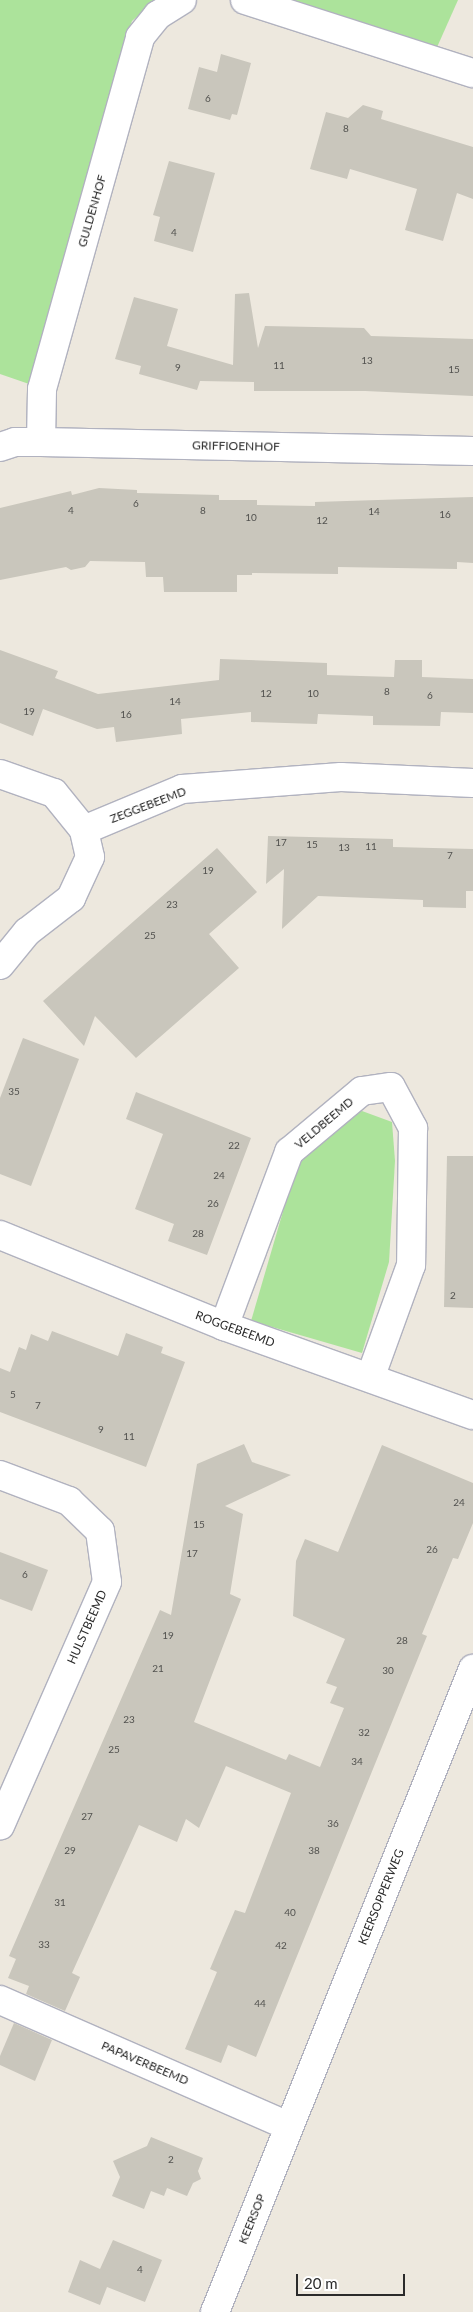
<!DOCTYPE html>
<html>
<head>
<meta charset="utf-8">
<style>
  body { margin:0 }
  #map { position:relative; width:473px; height:2312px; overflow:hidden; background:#ede8de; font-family:Lato,sans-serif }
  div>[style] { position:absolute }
  .green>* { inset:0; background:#ace39b }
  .building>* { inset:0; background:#c9c6bc }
  .roads { filter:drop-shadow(1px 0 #b1b2bf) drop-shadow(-1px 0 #b1b2bf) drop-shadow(0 1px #b1b2bf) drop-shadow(0 -1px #b1b2bf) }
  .minor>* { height:28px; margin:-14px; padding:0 14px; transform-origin:14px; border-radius:14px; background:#fff }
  span { translate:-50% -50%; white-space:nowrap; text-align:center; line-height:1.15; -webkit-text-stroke:4.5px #fff; paint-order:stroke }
  .number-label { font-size:10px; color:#52524f }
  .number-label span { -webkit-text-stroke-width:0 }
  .street-label { font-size:12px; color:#2b2b2b }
  .scale { position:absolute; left:296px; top:2274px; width:109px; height:22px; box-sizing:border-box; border:2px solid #2b2b2b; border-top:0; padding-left:6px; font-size:15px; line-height:18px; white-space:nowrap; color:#2b2b2b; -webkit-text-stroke:4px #fff; paint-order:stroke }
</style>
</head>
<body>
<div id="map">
  <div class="green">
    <i style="clip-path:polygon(0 0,156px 0,132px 21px,120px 56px,32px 385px,0 374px)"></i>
    <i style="clip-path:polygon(276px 0,458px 0,434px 54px)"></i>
    <i style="clip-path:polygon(362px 1111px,392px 1122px,395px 1161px,389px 1262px,362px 1353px,251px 1321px,296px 1167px,344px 1117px)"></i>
  </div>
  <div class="building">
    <i style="clip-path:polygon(221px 54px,251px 63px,237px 115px,232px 114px,230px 120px,188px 109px,199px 67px,217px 72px)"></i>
    <i style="clip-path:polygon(363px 105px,383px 111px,381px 119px,473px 147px,473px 199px,457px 193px,443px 241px,405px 230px,417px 189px,350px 169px,347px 179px,310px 169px,326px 112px,348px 118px)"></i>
    <i style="clip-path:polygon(169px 161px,215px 173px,193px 252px,154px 241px,160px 217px,153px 215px)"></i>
    <i style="clip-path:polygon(249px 293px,258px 348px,265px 326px,364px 328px,371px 336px,473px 339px,473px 396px,365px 391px,254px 391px,254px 382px,200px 381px,197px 390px,139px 374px,141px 366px,115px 359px,134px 297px,178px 309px,167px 346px,233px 365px,235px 294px)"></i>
    <i style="clip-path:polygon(99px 488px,137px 490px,137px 493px,219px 495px,219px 500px,257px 500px,257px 505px,315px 506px,315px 502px,473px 497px,473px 563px,457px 562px,457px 569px,338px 567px,338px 574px,252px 573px,252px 575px,237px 575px,237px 592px,164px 592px,163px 577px,146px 577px,145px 562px,90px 561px,85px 567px,71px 570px,66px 567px,0 580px,0 508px,71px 491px,72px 495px)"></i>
    <i style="clip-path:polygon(0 650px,58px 671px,55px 678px,98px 694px,219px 680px,220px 659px,327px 663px,327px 675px,394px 677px,395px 660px,422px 660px,422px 677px,473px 679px,473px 713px,441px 712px,440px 726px,373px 725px,373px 716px,318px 714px,317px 724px,251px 722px,251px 712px,181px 719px,182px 734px,116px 742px,114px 727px,97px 729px,43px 709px,33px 736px,0 723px)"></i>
    <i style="clip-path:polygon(268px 836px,393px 839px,393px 847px,473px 849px,473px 891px,466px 891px,466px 908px,423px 907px,423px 900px,318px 896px,282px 929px,284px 869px,266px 884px)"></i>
    <i style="clip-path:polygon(217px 848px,257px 892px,209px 934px,239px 968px,136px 1058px,95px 1016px,84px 1046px,43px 1001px)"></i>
    <i style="clip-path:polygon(23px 1038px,79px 1059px,31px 1186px,0 1174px,0 1098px)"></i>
    <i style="clip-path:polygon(136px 1092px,251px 1138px,207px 1255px,168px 1241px,174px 1224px,135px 1209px,163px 1134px,126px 1119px)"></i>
    <i style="clip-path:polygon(447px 1156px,473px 1156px,473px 1308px,444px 1307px)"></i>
    <i style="clip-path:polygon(52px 1331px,118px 1356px,126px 1333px,163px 1347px,161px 1353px,185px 1362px,146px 1467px,0 1412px,0 1368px,10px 1372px,19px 1347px,26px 1350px,31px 1334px,48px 1341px)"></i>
    <i style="clip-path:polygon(244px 1444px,252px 1462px,291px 1475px,225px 1506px,243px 1514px,230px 1594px,241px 1599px,194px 1722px,286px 1760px,289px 1754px,320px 1767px,344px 1708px,330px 1703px,337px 1687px,326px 1683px,345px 1639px,293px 1616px,296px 1561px,305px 1539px,338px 1552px,382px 1445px,473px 1483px,473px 1523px,458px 1559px,453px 1558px,422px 1634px,427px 1636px,256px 2057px,228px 2045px,221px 2063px,185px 2049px,217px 1972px,210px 1969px,223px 1938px,235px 1910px,245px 1913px,291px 1793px,226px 1766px,199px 1828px,186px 1819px,177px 1842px,139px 1825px,72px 1973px,80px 1977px,65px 2011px,26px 1994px,29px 1986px,8px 1978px,16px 1959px,9px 1956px,160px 1610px,171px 1615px,197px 1464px)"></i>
    <i style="clip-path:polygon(0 1552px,48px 1570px,32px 1611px,0 1599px)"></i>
    <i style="clip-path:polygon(14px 2023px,52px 2040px,35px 2081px,0 2065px,0 2056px)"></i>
    <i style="clip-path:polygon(151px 2137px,203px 2158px,198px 2171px,201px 2179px,193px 2183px,187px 2196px,167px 2188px,164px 2196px,151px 2191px,144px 2209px,112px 2196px,120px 2177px,113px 2161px,147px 2146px)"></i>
    <i style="clip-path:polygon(113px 2240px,162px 2260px,145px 2302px,107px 2287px,100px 2305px,68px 2292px,80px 2260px,100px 2269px)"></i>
  </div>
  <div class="roads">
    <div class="minor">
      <i style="left:245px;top:0;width:239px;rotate:17.8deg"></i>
      <i style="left:41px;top:442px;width:53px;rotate:-88.9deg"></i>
      <i style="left:42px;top:389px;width:365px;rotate:-74.4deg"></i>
      <i style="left:140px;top:37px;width:28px;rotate:-51deg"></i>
      <i style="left:158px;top:15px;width:28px;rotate:-32deg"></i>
      <i style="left:0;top:447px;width:16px;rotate:-18deg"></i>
      <i style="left:15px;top:442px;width:26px"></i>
      <i style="left:41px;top:442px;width:432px;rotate:1.2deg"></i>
      <i style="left:0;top:774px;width:57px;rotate:19.4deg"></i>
      <i style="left:54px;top:793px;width:48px;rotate:51deg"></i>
      <i style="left:0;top:965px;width:43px;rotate:-50.7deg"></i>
      <i style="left:27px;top:932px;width:56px;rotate:-37.7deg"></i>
      <i style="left:71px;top:898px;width:45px;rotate:-65.1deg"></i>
      <i style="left:90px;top:857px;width:28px;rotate:-103deg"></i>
      <i style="left:84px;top:830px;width:106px;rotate:-22.7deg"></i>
      <i style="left:182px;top:789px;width:159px;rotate:-4.3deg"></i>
      <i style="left:341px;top:777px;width:132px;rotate:2.6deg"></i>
      <i style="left:0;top:1235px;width:242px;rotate:22.1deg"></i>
      <i style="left:224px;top:1326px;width:264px;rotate:19.7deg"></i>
      <i style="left:224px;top:1326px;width:186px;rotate:-69.5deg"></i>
      <i style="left:289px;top:1152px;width:95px;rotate:-39.9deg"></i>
      <i style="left:362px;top:1091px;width:29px;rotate:-8deg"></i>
      <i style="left:391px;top:1087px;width:47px;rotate:61.8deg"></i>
      <i style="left:413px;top:1128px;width:137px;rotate:90.8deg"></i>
      <i style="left:411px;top:1265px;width:120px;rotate:109.9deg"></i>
      <i style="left:0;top:1475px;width:74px;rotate:20.6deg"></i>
      <i style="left:69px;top:1501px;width:43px;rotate:44.1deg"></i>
      <i style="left:100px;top:1531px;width:51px;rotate:82.2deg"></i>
      <i style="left:107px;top:1582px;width:266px;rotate:113.7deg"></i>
      <i style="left:0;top:2000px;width:315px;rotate:23.6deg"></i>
      <i style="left:215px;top:2312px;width:693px;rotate:-68.14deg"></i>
    </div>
  </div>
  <div class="number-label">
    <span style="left:208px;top:99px">6</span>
    <span style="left:346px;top:129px">8</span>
    <span style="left:174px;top:233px">4</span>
    <span style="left:367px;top:361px">13</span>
    <span style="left:279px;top:366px">11</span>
    <span style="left:178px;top:368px">9</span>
    <span style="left:454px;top:370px">15</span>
    <span style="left:136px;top:504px">6</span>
    <span style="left:71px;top:511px">4</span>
    <span style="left:203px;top:511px">8</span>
    <span style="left:374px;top:512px">14</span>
    <span style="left:445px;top:515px">16</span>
    <span style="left:251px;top:518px">10</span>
    <span style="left:322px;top:521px">12</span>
    <span style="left:387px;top:692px">8</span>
    <span style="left:266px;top:694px">12</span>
    <span style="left:313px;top:694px">10</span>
    <span style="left:430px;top:696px">6</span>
    <span style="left:175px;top:702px">14</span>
    <span style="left:29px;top:712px">19</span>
    <span style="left:126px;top:715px">16</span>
    <span style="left:281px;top:843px">17</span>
    <span style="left:312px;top:845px">15</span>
    <span style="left:371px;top:847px">11</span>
    <span style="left:344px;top:848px">13</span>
    <span style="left:450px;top:856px">7</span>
    <span style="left:208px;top:871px">19</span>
    <span style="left:172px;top:905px">23</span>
    <span style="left:150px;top:936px">25</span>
    <span style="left:14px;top:1092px">35</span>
    <span style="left:234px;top:1146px">22</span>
    <span style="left:219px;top:1176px">24</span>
    <span style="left:213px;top:1204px">26</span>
    <span style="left:198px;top:1234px">28</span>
    <span style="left:453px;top:1296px">2</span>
    <span style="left:13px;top:1395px">5</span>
    <span style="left:38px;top:1406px">7</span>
    <span style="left:101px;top:1430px">9</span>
    <span style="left:129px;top:1437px">11</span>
    <span style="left:459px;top:1503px">24</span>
    <span style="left:199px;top:1525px">15</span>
    <span style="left:432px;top:1550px">26</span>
    <span style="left:192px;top:1554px">17</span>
    <span style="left:25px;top:1575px">6</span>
    <span style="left:168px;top:1636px">19</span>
    <span style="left:402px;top:1641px">28</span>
    <span style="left:158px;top:1669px">21</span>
    <span style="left:388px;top:1671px">30</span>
    <span style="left:129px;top:1720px">23</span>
    <span style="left:364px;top:1733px">32</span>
    <span style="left:114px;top:1750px">25</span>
    <span style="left:357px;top:1762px">34</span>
    <span style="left:87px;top:1817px">27</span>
    <span style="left:333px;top:1824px">36</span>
    <span style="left:70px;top:1851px">29</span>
    <span style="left:314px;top:1851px">38</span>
    <span style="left:60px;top:1903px">31</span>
    <span style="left:290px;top:1913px">40</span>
    <span style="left:44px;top:1945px">33</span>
    <span style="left:281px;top:1946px">42</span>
    <span style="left:260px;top:2004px">44</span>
    <span style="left:171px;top:2160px">2</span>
    <span style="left:140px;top:2270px">4</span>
  </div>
  <div class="street-label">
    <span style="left:92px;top:211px;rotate:-74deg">GULDENHOF</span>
    <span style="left:236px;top:446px;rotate:1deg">GRIFFIOENHOF</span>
    <span style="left:148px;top:805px;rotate:-21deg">ZEGGEBEEMD</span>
    <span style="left:324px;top:1123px;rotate:-40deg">VELDBEEMD</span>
    <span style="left:235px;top:1329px;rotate:20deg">ROGGEBEEMD</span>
    <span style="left:87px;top:1627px;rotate:-66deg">HULSTBEEMD</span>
    <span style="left:381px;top:1897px;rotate:-68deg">KEERSOPPERWEG</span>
    <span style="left:145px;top:2063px;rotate:23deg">PAPAVERBEEMD</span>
    <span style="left:252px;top:2219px;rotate:-68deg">KEERSOP</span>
  </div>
  <div class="scale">20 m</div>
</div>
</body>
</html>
